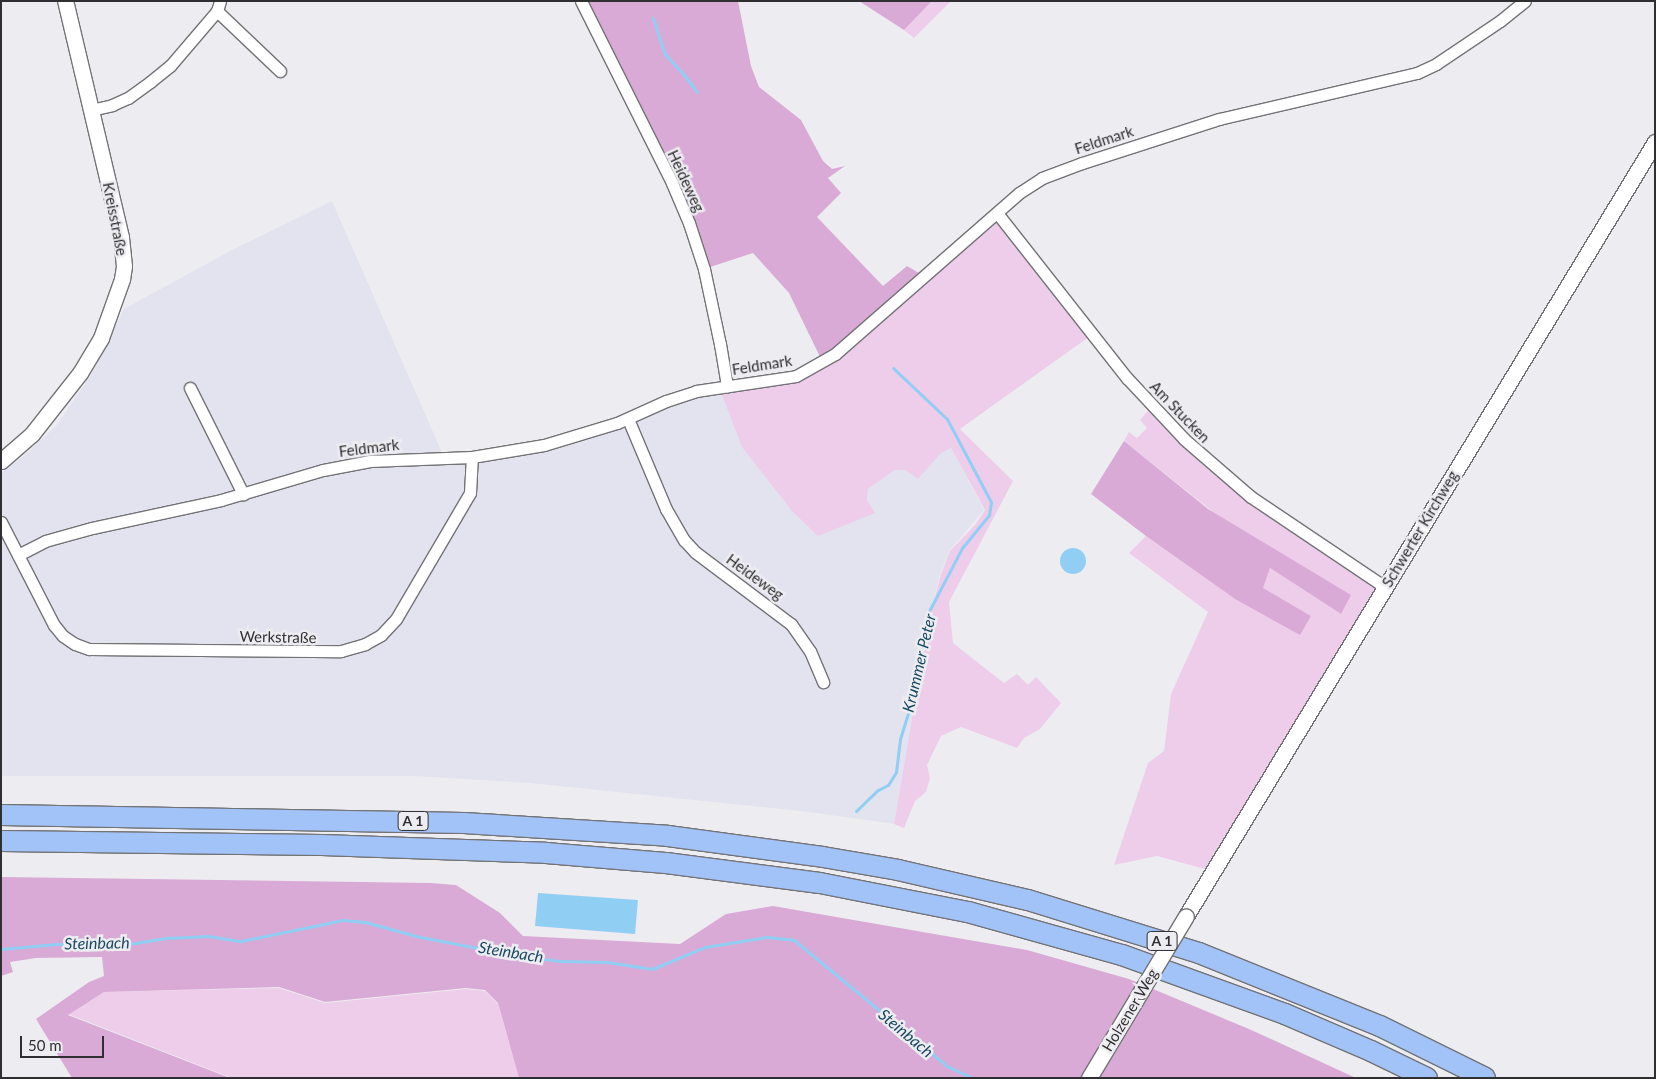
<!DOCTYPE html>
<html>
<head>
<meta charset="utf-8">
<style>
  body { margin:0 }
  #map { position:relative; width:1656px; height:1079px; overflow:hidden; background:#ededf1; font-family:Lato,sans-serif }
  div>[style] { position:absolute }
  .built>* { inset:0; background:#e2e3ef }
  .green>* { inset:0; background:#eecdeb }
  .forest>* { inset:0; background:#daaad7 }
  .water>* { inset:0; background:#91cef3 }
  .round { border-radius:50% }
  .stream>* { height:3px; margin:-1.5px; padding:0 1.5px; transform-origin:1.5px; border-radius:1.5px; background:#91cef3 }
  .roads { filter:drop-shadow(1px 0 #737377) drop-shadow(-1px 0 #737377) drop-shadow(0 1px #737377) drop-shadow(0 -1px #737377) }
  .minor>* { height:11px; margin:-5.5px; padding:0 5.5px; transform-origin:5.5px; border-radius:5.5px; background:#fff }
  .secondary>* { height:15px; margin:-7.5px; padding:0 7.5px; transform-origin:7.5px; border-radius:7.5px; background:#fff }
  .motorway>* { height:20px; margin:-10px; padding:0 10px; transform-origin:10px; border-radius:10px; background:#a2c3f7 }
  .bridges { filter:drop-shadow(1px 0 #737377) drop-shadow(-1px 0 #737377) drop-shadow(0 1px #737377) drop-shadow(0 -1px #737377) }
  .secondary-bridge>* { height:15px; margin:-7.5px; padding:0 7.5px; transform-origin:7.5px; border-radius:7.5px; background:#fff }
  span { translate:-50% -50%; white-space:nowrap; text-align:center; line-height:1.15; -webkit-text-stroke:5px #ededf1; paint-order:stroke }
  .shield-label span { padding:1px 4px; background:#ededf1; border:1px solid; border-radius:4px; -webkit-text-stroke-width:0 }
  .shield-label { font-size:14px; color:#2f2f31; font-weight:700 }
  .street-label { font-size:15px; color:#2f2f31 }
  .water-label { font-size:16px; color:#194962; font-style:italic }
  .frame { position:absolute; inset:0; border:2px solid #2f2f31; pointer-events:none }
  .scale { position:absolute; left:20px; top:1036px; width:84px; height:22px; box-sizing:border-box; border:2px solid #2f2f31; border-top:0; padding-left:6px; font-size:15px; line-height:18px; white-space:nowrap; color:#2f2f31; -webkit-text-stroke:4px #ededf1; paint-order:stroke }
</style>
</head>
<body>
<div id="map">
  <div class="built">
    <i style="clip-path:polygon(332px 201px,444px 457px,544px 445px,719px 387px,875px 513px,867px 500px,868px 489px,895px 470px,905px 470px,918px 478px,941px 452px,951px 448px,984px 510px,950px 550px,940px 574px,928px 624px,894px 824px,809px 812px,530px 783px,414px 776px,1px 776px,1px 473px,26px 454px,56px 426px,93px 372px,124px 309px,232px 250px)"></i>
  </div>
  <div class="green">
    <i style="clip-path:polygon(932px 1px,951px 1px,914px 38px,904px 30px)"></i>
    <i style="clip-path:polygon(997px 213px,1093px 334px,960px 429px,1013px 481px,949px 602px,953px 643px,1004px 683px,1017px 674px,1028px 685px,1036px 677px,1061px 703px,1040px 729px,1024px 738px,1017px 748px,961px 727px,941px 736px,927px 765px,930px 778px,926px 792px,915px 801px,904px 828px,894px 824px,928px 624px,941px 574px,950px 551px,975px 525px,985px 510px,951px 448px,941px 453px,918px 479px,905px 470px,895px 470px,868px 489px,867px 500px,875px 513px,818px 536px,792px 511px,742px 447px,719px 387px,796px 376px)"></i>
    <i style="clip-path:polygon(1152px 406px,1212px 465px,1385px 587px,1212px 871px,1157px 856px,1114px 865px,1148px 763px,1164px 751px,1171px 694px,1208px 612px,1129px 553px,1146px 536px,1235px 599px,1311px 616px,1262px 588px,1270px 568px,1341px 614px,1124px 441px,1129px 432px,1137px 438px,1147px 428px,1140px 420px)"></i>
    <i style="clip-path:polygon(279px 988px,325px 1003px,466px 989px,485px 991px,498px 1004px,519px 1078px,232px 1078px,68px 1014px,104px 992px)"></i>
  </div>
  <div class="forest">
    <i style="clip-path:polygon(581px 1px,738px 1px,751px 66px,759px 87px,801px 120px,823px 161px,832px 169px,845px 166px,828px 178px,841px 193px,817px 217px,883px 286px,907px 266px,919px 273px,823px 363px,789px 293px,753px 253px,704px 269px,689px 223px)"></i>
    <i style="clip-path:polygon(859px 1px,932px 1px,904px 30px)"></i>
    <i style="clip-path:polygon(1124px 441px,1208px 509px,1351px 595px,1341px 614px,1270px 568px,1263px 588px,1311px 616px,1300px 635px,1235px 599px,1146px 536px,1091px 494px)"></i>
    <i style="clip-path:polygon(1px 877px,431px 883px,456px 885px,500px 913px,523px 936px,680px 944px,726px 914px,773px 906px,1027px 950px,1129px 979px,1249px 1029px,1356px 1078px,519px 1078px,498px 1003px,485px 990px,466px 988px,325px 1002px,279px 987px,104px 992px,68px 1015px,230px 1078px,72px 1078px,36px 1019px,89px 982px,104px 976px,102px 957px,36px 958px,10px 962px,13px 972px,1px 976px)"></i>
  </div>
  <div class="water">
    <i class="round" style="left:1060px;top:548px;width:26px;height:26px"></i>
    <i style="clip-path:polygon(538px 893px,638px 900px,635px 934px,535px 926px)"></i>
  </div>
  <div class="stream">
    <i style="left:653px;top:18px;width:38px;rotate:72deg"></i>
    <i style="left:665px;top:54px;width:30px;rotate:48deg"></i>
    <i style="left:685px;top:76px;width:20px;rotate:53deg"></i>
    <i style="left:856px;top:811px;width:30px;rotate:-44deg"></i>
    <i style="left:878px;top:790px;width:11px;rotate:-27deg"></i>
    <i style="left:888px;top:785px;width:15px;rotate:-58deg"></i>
    <i style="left:896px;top:772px;width:33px;rotate:-83deg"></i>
    <i style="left:900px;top:739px;width:47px;rotate:-72.7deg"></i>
    <i style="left:914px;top:694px;width:80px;rotate:-80.7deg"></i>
    <i style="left:927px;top:615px;width:76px;rotate:-62.4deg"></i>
    <i style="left:962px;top:548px;width:43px;rotate:-50.7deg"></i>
    <i style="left:989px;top:515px;width:13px;rotate:-81deg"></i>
    <i style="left:991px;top:502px;width:94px;rotate:-117.9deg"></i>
    <i style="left:947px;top:419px;width:74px;rotate:-136.6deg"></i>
    <i style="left:1px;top:949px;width:56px;rotate:-5.1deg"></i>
    <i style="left:57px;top:944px;width:59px;rotate:1.9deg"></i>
    <i style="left:116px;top:946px;width:51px;rotate:-9.1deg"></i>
    <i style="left:166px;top:938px;width:42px;rotate:-2.7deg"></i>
    <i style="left:208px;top:936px;width:33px;rotate:9deg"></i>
    <i style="left:241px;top:941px;width:104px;rotate:-11.6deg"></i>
    <i style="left:343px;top:920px;width:22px;rotate:5deg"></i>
    <i style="left:365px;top:922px;width:57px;rotate:15.3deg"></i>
    <i style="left:420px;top:937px;width:102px;rotate:10.8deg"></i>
    <i style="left:520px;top:956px;width:38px;rotate:7deg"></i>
    <i style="left:558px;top:961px;width:49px;rotate:1.2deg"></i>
    <i style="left:607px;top:962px;width:46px;rotate:8.8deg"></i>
    <i style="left:652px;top:969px;width:57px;rotate:-22.5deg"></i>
    <i style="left:705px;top:947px;width:63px;rotate:-9.2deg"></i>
    <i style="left:767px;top:937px;width:27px;rotate:6deg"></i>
    <i style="left:794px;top:940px;width:198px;rotate:39.5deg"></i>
    <i style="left:947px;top:1066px;width:29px;rotate:25deg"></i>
  </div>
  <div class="roads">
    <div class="minor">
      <i style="left:581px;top:1px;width:203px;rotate:63.4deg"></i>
      <i style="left:672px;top:183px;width:43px;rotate:67deg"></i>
      <i style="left:689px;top:223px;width:48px;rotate:71.9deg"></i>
      <i style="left:704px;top:269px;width:77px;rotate:78deg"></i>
      <i style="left:720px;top:344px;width:43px;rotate:80.5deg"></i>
      <i style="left:217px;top:11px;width:87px;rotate:43.6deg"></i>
      <i style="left:91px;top:110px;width:22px;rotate:-13deg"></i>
      <i style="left:112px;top:105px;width:17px;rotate:-24deg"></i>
      <i style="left:128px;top:98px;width:27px;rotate:-36deg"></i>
      <i style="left:150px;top:82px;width:26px;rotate:-39deg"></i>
      <i style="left:170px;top:66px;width:72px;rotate:-49.5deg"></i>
      <i style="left:217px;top:11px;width:10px;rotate:-73deg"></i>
      <i style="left:997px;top:213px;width:210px;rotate:51.8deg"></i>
      <i style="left:1127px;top:378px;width:83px;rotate:46.9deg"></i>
      <i style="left:1184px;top:439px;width:89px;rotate:40.9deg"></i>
      <i style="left:1251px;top:497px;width:161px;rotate:33.9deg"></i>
      <i style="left:190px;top:388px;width:119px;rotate:63.4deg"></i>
      <i style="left:628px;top:419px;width:98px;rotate:67.1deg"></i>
      <i style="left:666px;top:509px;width:36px;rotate:60deg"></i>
      <i style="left:684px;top:540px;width:16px;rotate:47deg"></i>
      <i style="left:695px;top:552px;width:120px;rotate:36.9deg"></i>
      <i style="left:791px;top:624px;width:33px;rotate:55deg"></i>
      <i style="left:810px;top:651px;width:34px;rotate:67deg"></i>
      <i style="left:1px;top:522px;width:116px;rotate:62.8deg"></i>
      <i style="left:54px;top:625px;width:14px;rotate:51deg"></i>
      <i style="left:63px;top:636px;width:14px;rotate:34deg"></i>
      <i style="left:75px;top:644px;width:15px;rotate:20deg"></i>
      <i style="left:89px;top:649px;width:252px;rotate:0.5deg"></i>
      <i style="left:341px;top:651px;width:25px;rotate:-16deg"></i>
      <i style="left:365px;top:644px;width:18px;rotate:-29deg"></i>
      <i style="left:381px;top:635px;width:22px;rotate:-47deg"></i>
      <i style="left:396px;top:619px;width:146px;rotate:-59.6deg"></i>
      <i style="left:470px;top:493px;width:36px;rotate:-87deg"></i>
      <i style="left:18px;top:555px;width:30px;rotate:-27deg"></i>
      <i style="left:45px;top:541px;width:49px;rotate:-15.5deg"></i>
      <i style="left:92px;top:528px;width:132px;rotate:-12.2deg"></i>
      <i style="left:221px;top:500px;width:106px;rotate:-16.4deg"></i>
      <i style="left:323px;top:470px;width:48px;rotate:-10.8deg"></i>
      <i style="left:370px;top:461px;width:102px;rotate:-2.2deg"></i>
      <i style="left:472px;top:457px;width:73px;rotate:-9.5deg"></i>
      <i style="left:544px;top:445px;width:76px;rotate:-16.8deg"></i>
      <i style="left:617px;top:423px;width:54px;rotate:-24.2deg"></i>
      <i style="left:666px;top:401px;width:32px;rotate:-18deg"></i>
      <i style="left:696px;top:391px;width:101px;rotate:-8.5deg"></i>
      <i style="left:796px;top:376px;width:45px;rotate:-29.4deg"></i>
      <i style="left:835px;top:354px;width:244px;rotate:-41.2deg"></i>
      <i style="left:1019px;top:193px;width:27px;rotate:-33deg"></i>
      <i style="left:1042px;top:178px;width:43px;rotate:-20.6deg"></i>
      <i style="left:1082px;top:163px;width:144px;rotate:-17.8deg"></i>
      <i style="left:1219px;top:119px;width:203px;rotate:-13.1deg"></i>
      <i style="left:1417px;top:73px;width:21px;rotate:-25deg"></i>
      <i style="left:1436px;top:64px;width:77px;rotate:-33.9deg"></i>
      <i style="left:1500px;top:21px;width:32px;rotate:-39deg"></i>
    </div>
    <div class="secondary">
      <i style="left:1px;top:461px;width:41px;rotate:-41.1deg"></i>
      <i style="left:32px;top:434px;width:78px;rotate:-51.8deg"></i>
      <i style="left:80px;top:373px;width:41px;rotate:-59deg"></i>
      <i style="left:101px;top:338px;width:63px;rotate:-70.4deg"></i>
      <i style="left:122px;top:279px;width:13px;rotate:-81deg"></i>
      <i style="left:124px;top:266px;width:29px;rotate:-96deg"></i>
      <i style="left:121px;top:237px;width:243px;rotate:-103.3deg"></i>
      <i style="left:1186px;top:916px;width:905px;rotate:-58.79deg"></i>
      <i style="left:1089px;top:1078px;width:101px;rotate:-59.1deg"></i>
    </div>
    <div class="motorway">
      <i style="left:1px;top:815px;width:463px;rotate:1deg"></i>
      <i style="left:464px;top:823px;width:204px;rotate:3.6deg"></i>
      <i style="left:668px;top:836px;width:156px;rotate:7.7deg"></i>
      <i style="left:823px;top:857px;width:76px;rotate:9.8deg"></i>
      <i style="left:898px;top:870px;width:133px;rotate:13deg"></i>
      <i style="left:1028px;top:900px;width:179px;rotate:17.2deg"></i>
      <i style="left:1199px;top:953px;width:195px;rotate:22deg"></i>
      <i style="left:1380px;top:1026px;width:117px;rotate:26.3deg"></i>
      <i style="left:1px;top:841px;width:321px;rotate:0.7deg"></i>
      <i style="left:322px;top:845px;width:224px;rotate:2deg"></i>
      <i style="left:546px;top:853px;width:120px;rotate:4.8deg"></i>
      <i style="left:666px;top:863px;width:155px;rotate:7.4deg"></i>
      <i style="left:820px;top:883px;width:151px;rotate:11.1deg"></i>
      <i style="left:968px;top:912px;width:160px;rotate:15.6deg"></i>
      <i style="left:1122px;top:955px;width:173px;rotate:19.9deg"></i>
      <i style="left:1285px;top:1014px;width:94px;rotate:23.3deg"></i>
      <i style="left:1371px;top:1051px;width:62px;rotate:25.7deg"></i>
    </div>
  </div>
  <div class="bridges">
    <div class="secondary-bridge">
      <i style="left:1141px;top:991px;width:87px;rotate:-59deg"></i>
    </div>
  </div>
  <div class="shield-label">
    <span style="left:413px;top:821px">A 1</span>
    <span style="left:1162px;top:941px">A 1</span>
  </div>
  <div class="street-label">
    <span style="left:1104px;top:140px;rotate:-18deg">Feldmark</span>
    <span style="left:686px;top:181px;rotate:65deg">Heideweg</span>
    <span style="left:115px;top:219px;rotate:79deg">Kreisstraße</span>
    <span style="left:762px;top:365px;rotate:-9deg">Feldmark</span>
    <span style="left:1180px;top:412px;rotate:46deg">Am Stucken</span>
    <span style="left:369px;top:448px;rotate:-7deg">Feldmark</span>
    <span style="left:1420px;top:529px;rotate:-59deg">Schwerter Kirchweg</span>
    <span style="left:755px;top:577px;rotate:36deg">Heideweg</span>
    <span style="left:278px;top:637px;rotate:1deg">Werkstraße</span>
    <span style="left:1130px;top:1010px;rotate:-59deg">Holzener Weg</span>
  </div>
  <div class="water-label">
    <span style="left:919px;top:663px;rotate:-77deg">Krummer Peter</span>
    <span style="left:97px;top:943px;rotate:-1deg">Steinbach</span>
    <span style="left:511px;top:952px;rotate:9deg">Steinbach</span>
    <span style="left:906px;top:1033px;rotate:40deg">Steinbach</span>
  </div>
  <div class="frame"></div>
  <div class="scale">50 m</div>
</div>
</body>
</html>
